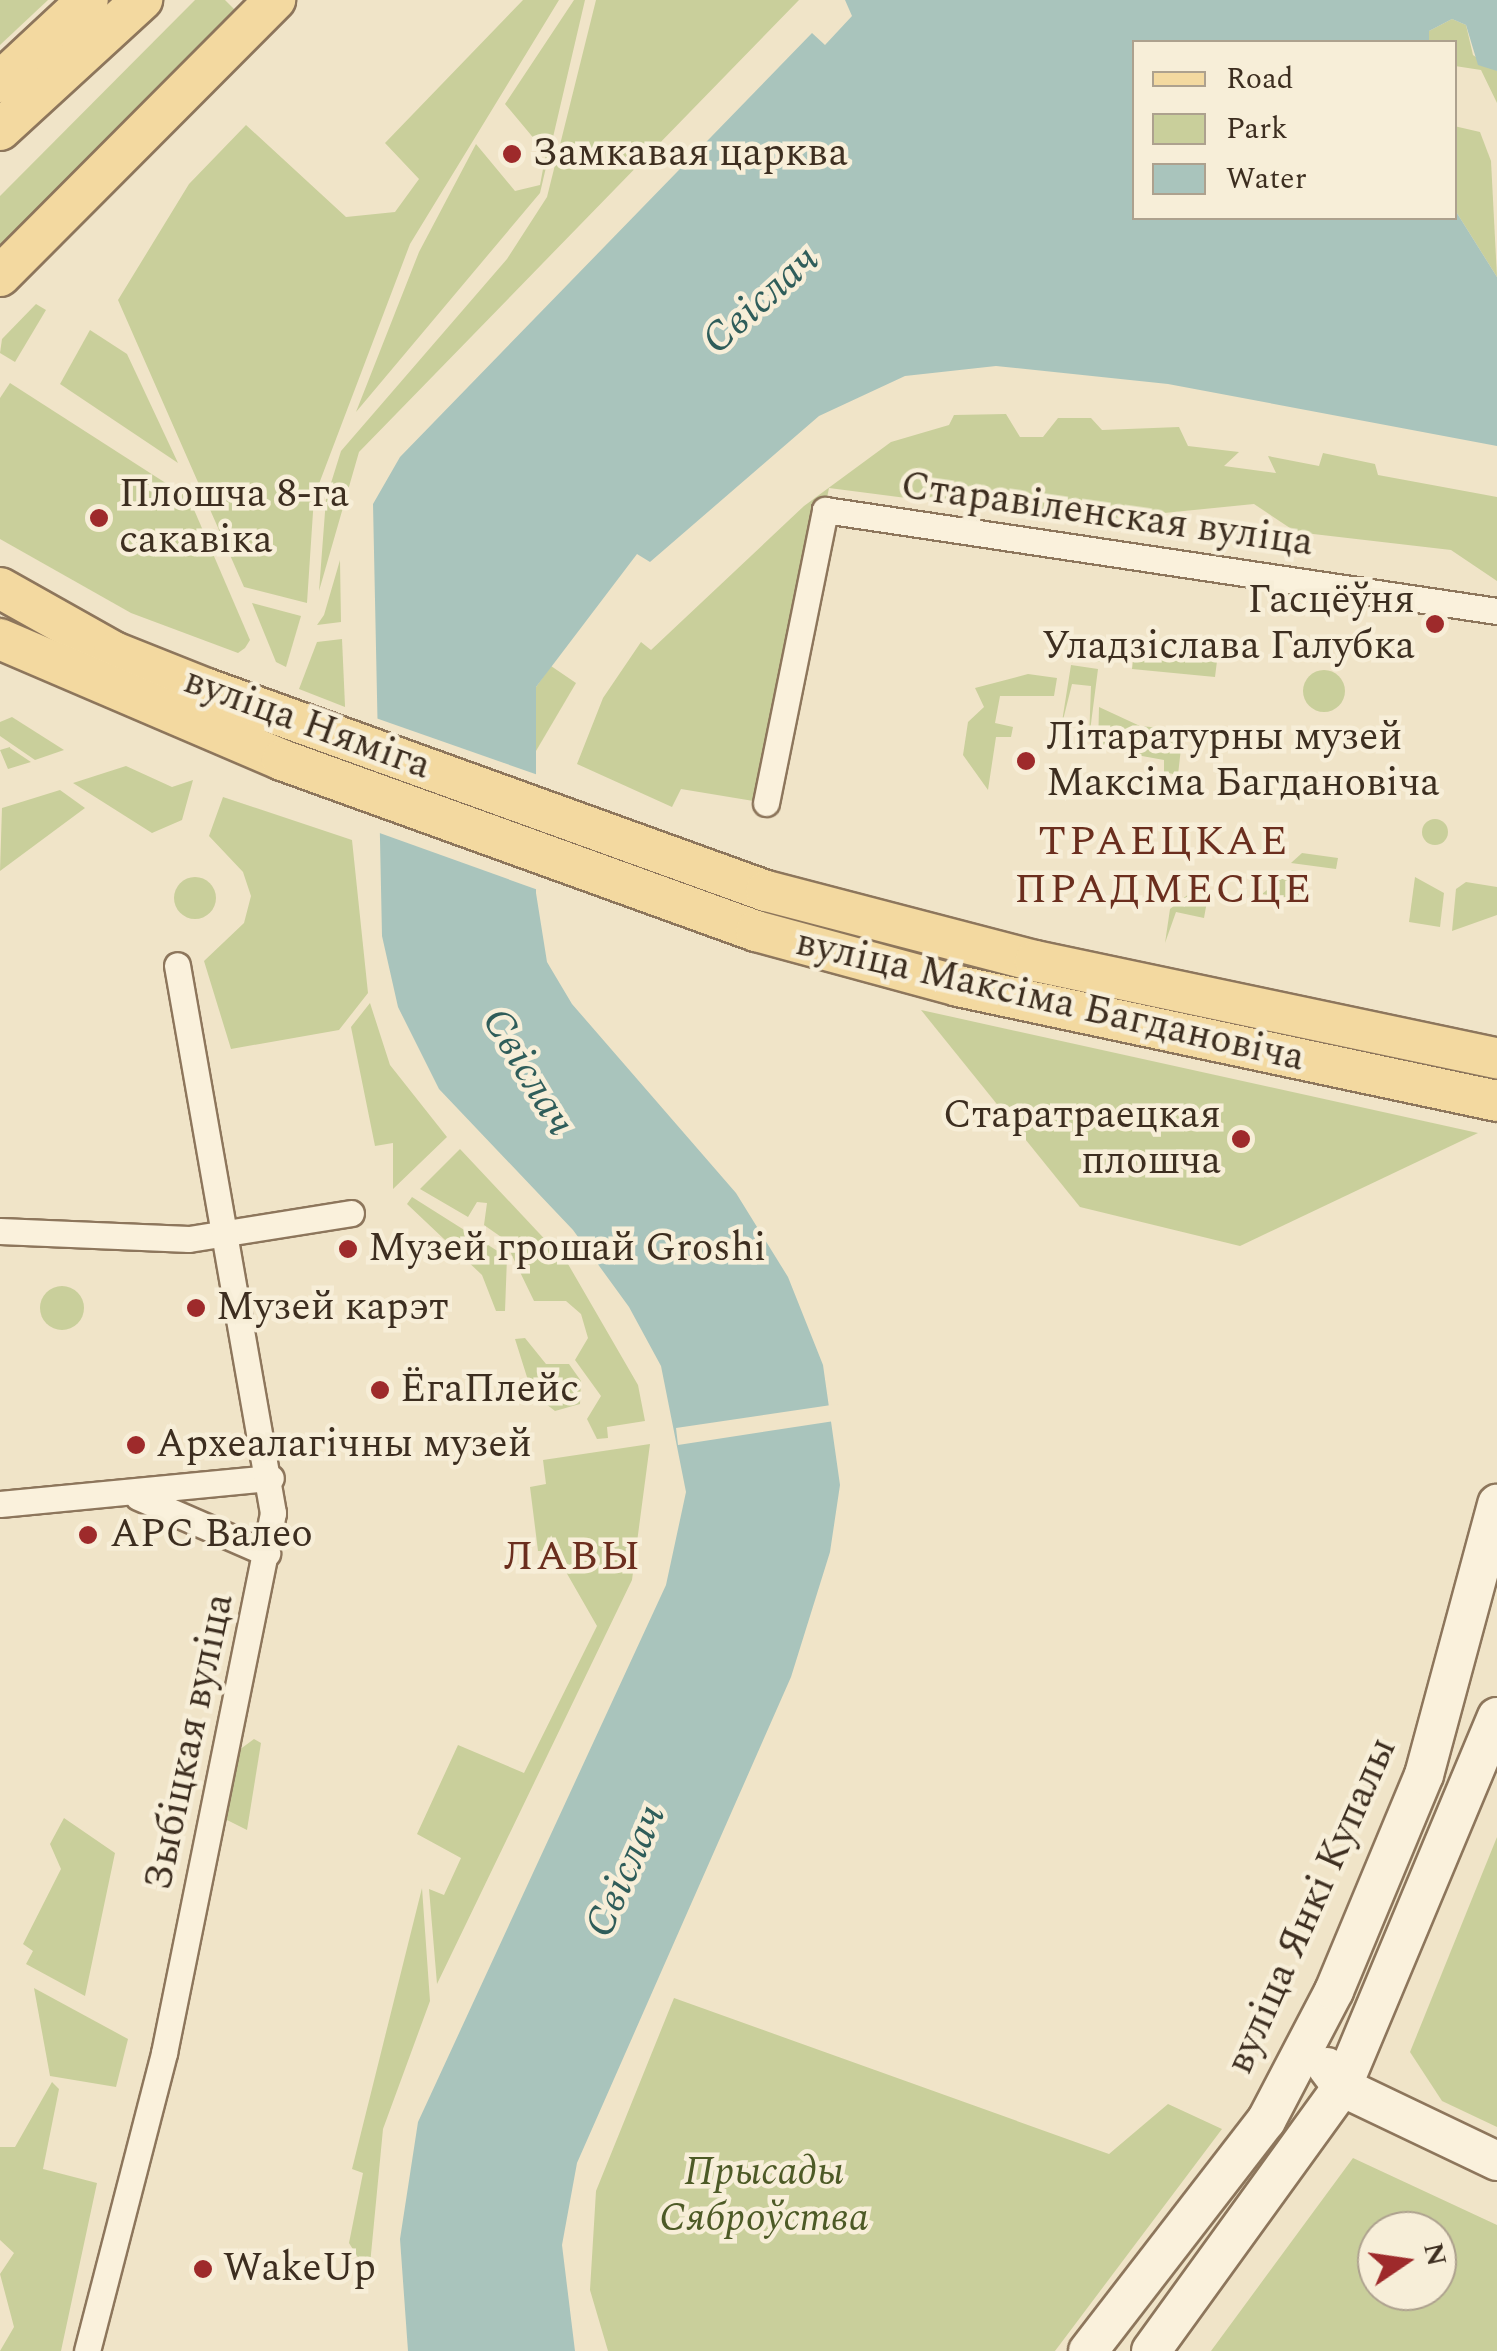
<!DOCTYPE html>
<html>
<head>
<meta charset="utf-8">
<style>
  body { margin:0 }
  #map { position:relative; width:1497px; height:2351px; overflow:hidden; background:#f0e4c8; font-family:Spectral,serif }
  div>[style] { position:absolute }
  .green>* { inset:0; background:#c9cf9b }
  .round { border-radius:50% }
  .water>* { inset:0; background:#a9c4bc }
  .pier>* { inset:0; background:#f0e4c8 }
  .roads { filter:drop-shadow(2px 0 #8d765c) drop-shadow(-2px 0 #8d765c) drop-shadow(0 2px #8d765c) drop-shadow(0 -2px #8d765c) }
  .street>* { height:25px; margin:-12.5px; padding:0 12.5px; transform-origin:12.5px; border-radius:12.5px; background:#faf1dc }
  .secondary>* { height:38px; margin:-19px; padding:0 19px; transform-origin:19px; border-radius:19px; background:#faf1dc }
  .primary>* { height:40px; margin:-20px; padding:0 20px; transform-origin:20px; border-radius:20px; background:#f3d9a0 }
  .dots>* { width:28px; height:28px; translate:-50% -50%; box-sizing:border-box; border:5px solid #f7eed8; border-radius:50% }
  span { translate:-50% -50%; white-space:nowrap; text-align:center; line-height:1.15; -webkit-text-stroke:9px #f7eed8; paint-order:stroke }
  .poi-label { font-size:40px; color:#3d2e20 }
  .left { translate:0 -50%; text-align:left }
  .right { translate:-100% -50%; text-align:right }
  .street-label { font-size:40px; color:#3d2e20 }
  .park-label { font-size:40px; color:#4d5a26; font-style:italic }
  .water-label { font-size:42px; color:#2f5d5a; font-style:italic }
  .neighbourhood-label { font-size:42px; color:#6b2e1e; letter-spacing:2.5px }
  .legend { position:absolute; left:1132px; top:40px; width:325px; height:180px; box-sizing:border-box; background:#f7eed8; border:2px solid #ada18e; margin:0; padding:12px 18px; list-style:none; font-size:30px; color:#3d2e20 }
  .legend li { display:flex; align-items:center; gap:20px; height:50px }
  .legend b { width:50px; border:2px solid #ada18e }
  .north { position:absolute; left:1357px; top:2211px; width:100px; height:100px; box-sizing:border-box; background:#f7eed8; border:2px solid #ada18e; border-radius:50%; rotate:77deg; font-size:28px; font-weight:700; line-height:40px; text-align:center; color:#3d2e20 }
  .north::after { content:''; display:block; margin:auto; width:35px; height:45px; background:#9e2a2b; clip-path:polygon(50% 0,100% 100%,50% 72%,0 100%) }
</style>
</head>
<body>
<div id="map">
  <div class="green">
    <i style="clip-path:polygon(0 0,48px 0,0 45px)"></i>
    <i style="clip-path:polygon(195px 0,225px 0,239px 14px,0 249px,0 196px)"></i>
    <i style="clip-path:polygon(523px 0,559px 0,410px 244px,314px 497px,307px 603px,244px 587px,118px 300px,189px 184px,246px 125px,346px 217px,395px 212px,419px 179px,385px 143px)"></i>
    <i style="clip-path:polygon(574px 0,585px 0,540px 193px,356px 412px,419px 252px,476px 144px,515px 191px,540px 185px,546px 153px,505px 104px)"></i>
    <i style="clip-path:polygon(596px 0,799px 0,359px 452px,319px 591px,326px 499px,341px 451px,507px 259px,547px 197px)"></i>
    <i style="clip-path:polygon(1452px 19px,1466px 25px,1473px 55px,1497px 71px,1497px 103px,1481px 70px,1455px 66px,1454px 42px,1429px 42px,1429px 31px)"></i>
    <i style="clip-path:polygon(1454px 126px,1480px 132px,1491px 161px,1497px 277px,1455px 210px)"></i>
    <i style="clip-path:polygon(36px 304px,46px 310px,15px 362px,0 353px,2px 339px)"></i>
    <i style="clip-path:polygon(90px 330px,127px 354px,178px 463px,60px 384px)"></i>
    <i style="clip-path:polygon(10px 383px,189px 498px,250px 640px,245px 648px,238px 653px,131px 613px,0 539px,0 398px)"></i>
    <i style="clip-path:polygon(1006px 414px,1020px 437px,1043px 437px,1058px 418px,1091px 418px,1102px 430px,1179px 427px,1188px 446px,1239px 452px,1224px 466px,1276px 473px,1268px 456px,1319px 466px,1323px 453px,1375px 464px,1378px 475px,1497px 497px,1497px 581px,1451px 550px,1296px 532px,1254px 504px,1084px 521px,829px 488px,766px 803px,681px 789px,672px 807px,577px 764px,603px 698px,641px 642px,651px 650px,804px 506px,891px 442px,949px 425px,954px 415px)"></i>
    <i style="clip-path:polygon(340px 560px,341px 622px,317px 625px,324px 615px)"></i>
    <i style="clip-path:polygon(252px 603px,301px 616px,286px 667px,276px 662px)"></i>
    <i style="clip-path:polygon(342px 639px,345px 706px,345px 707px,299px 689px,317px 642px)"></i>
    <i style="clip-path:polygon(1068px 645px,1102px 650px,1101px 662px,1066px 657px)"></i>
    <i style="clip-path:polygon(1134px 652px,1217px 661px,1215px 677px,1132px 669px)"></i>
    <i style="clip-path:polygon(1071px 665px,1098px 669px,1089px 739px,1091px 686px,1072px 684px,1061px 728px)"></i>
    <i style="clip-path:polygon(551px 666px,576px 683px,536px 751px,536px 687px)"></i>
    <i class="round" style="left:1303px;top:670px;width:42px;height:42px"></i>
    <i style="clip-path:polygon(1028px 674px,1057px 678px,1054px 696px,1000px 696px,995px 723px,1013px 727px,1011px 737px,996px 737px,988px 790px,963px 755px,968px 722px,984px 707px,975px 688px)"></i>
    <i style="clip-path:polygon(1099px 707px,1140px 726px,1183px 730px,1178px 775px,1164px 772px,1164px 760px,1098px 748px)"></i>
    <i style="clip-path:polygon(12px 717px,64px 750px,35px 760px,0 736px,0 722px)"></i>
    <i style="clip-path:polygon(10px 747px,10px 748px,31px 762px,8px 769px,0 750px)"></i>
    <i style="clip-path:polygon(126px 766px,172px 787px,193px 780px,182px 820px,152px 833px,73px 783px)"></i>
    <i style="clip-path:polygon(60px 790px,85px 808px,0 871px,2px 808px)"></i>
    <i style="clip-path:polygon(223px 797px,352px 840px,368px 993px,339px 1030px,231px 1049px,204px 961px,244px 923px,251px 896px,243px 872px,209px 836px)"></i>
    <i class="round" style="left:1422px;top:819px;width:26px;height:26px"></i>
    <i style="clip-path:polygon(1302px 853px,1338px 858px,1336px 869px,1291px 863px)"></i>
    <i style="clip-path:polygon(1292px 870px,1307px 872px,1302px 900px,1262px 894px)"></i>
    <i style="clip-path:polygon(1415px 877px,1444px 893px,1440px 927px,1409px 922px)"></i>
    <i class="round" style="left:174px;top:877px;width:42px;height:42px"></i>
    <i style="clip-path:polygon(1466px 882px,1497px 887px,1497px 915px,1452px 931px,1456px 889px)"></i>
    <i style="clip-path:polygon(1190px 893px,1208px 896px,1204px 918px,1176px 912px,1165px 943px,1170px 909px)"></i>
    <i style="clip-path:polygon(370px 1003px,390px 1065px,447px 1137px,393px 1189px,393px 1143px,375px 1146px,351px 1027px)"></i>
    <i style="clip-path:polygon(921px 1010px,1478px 1133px,1240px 1246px,1080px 1207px)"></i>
    <i style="clip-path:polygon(460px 1149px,568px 1264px,638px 1385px,645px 1421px,607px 1427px,608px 1438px,597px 1439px,587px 1419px,601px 1396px,575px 1360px,588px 1338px,581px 1314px,566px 1301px,534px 1301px,504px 1239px,484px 1225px,487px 1203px,477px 1202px,468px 1217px,420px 1189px)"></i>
    <i style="clip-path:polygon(412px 1197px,507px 1257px,505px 1311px,496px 1311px,482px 1275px,407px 1204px)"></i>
    <i class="round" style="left:40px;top:1286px;width:44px;height:44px"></i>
    <i style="clip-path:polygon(525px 1338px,546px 1364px,569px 1364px,581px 1381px,580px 1404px,555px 1411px,532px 1393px,515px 1339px)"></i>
    <i style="clip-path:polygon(650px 1444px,632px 1580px,437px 1984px,429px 1889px,444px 1895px,461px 1858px,417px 1834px,458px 1745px,524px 1773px,597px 1626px,554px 1551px,538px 1551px,530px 1487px,546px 1484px,543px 1460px)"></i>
    <i style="clip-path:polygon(254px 1739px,261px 1743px,247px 1830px,223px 1818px,231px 1756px)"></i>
    <i style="clip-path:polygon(64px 1818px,115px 1853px,85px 1996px,26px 1964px,33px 1951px,23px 1944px,61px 1869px,50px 1844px)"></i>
    <i style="clip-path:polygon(1497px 1837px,1497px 2127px,1442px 2101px,1410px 2052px)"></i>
    <i style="clip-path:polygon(422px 1888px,430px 2001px,383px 2129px,369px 2275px,349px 2243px,363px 2173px,352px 2169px)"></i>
    <i style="clip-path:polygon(34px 1988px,128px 2039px,116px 2087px,50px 2076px)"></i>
    <i style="clip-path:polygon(674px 1998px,1109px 2154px,1168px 2104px,1222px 2129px,1055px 2351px,608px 2351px,590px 2290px,596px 2191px)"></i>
    <i style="clip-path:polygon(52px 2082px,59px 2089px,43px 2169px,97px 2183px,61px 2351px,0 2351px,14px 2327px,0 2274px,14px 2253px,0 2240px,0 2147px,15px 2147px)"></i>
    <i style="clip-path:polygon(evenodd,1353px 2158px,1497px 2225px,1497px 2351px,1211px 2351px,1353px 2158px,1437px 2231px,1437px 2291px,1377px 2291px,1377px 2231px,1437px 2231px)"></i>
  </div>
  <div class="water">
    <i style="clip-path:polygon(845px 0,1497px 0,1497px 71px,1478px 65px,1466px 25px,1452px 19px,1429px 31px,1429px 42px,1134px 42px,1134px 218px,1454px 218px,1455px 210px,1497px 277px,1497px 446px,1168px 384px,996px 366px,905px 376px,819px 416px,650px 562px,637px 554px,536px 687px,536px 893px,547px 962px,572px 1004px,736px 1193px,788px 1277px,823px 1365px,840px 1485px,830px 1552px,791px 1677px,577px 2163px,562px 2245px,575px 2351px,408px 2351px,400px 2239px,418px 2122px,666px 1585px,686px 1492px,661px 1366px,629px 1307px,573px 1230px,439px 1089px,398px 1007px,382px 936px,373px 504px,400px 457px,812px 33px,825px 45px,852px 16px)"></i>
  </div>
  <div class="pier">
    <i style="clip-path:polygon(370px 716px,541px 776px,541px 891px,374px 831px)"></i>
    <i style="clip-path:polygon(838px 1404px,841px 1420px,678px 1445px,676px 1428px)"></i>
  </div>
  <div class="roads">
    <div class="street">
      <i style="left:766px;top:803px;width:299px;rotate:-78.6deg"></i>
      <i style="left:825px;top:510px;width:680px;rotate:8.55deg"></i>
      <i style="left:0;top:1231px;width:189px;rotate:2.4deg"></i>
      <i style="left:189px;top:1239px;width:164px;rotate:-9.1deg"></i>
      <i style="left:138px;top:1497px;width:141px;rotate:23.5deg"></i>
      <i style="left:0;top:1504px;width:272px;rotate:-5.5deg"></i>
      <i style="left:87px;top:2351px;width:308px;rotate:-75.5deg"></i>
      <i style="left:164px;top:2053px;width:551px;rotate:-78.59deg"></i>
      <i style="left:273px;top:1513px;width:556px;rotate:-99.94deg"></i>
    </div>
    <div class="secondary">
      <i style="left:1327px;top:2067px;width:25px;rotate:53deg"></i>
      <i style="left:1342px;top:2087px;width:172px;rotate:25.5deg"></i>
      <i style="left:1088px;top:2351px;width:291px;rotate:-52.3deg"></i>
      <i style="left:1266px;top:2121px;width:147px;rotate:-62.4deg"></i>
      <i style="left:1334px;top:1991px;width:234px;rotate:-67.4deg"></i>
      <i style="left:1424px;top:1775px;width:281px;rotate:-74.9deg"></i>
      <i style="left:1151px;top:2351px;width:326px;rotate:-54.1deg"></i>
      <i style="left:1342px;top:2087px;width:401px;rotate:-67.3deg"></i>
    </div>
    <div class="primary">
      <i style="left:0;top:82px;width:120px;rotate:-43deg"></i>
      <i style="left:0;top:130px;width:193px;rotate:-42.5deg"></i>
      <i style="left:0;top:276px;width:390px;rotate:-45.1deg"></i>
      <i style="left:0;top:588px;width:131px;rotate:29.3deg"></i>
      <i style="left:114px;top:652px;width:100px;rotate:21.7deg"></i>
      <i style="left:207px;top:689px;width:594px;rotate:19.87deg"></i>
      <i style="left:766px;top:891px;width:278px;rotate:14.6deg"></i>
      <i style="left:1035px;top:961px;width:472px;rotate:11.9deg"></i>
      <i style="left:0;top:639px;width:307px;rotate:23.2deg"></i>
      <i style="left:282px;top:760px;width:504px;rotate:19.84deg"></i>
      <i style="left:756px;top:931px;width:209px;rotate:15.2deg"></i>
      <i style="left:958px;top:986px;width:551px;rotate:12.04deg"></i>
    </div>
  </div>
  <div class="dots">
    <i style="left:512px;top:154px;background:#9e2a2b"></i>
    <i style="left:99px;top:518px;background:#9e2a2b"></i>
    <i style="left:1435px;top:624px;background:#9e2a2b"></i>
    <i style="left:1026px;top:761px;background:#9e2a2b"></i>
    <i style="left:1241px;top:1139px;background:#9e2a2b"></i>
    <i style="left:348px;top:1249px;background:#9e2a2b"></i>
    <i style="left:196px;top:1308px;background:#9e2a2b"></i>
    <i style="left:380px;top:1390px;background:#9e2a2b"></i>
    <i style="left:136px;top:1445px;background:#9e2a2b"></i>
    <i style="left:88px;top:1535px;background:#9e2a2b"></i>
    <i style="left:203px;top:2269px;background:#9e2a2b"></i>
  </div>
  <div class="poi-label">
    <span class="left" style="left:532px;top:154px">Замкавая царква</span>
    <span class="left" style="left:119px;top:518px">Плошча 8-га<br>сакавіка</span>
    <span class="right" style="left:1415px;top:624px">Гасцёўня<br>Уладзіслава Галубка</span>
    <span class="left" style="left:1046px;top:761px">Літаратурны музей<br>Максіма Багдановіча</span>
    <span class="right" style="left:1221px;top:1139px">Старатраецкая<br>плошча</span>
    <span class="left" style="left:368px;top:1249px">Музей грошай Groshi</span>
    <span class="left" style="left:216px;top:1308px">Музей карэт</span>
    <span class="left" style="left:400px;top:1390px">ЁгаПлейс</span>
    <span class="left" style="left:156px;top:1445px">Археалагічны музей</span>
    <span class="left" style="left:110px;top:1535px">АРС Валео</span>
    <span class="left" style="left:223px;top:2269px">WakeUp</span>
  </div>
  <div class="street-label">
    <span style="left:1107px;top:515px;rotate:8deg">Старавіленская вуліца</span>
    <span style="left:307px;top:724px;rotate:20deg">вуліца Няміга</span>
    <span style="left:1050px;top:1001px;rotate:13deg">вуліца Максіма Багдановіча</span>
    <span style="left:190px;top:1742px;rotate:-78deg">Зыбіцкая вуліца</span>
    <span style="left:1312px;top:1906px;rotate:-66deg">вуліца Янкі Купалы</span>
  </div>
  <div class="park-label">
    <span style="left:764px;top:2196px">Прысады<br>Сяброўства</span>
  </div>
  <div class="water-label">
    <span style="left:761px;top:300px;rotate:-42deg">Свіслач</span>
    <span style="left:528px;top:1072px;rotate:59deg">Свіслач</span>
    <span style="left:626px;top:1871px;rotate:-66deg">Свіслач</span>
  </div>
  <div class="neighbourhood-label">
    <span style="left:1164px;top:866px">ТРАЕЦКАЕ<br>ПРАДМЕСЦЕ</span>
    <span style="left:573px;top:1557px">ЛАВЫ</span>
  </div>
  <ul class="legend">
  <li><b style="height:12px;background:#f3d9a0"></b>Road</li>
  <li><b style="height:28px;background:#c9cf9b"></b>Park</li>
  <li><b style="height:28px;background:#a9c4bc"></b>Water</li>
  </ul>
  <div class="north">N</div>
</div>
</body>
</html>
